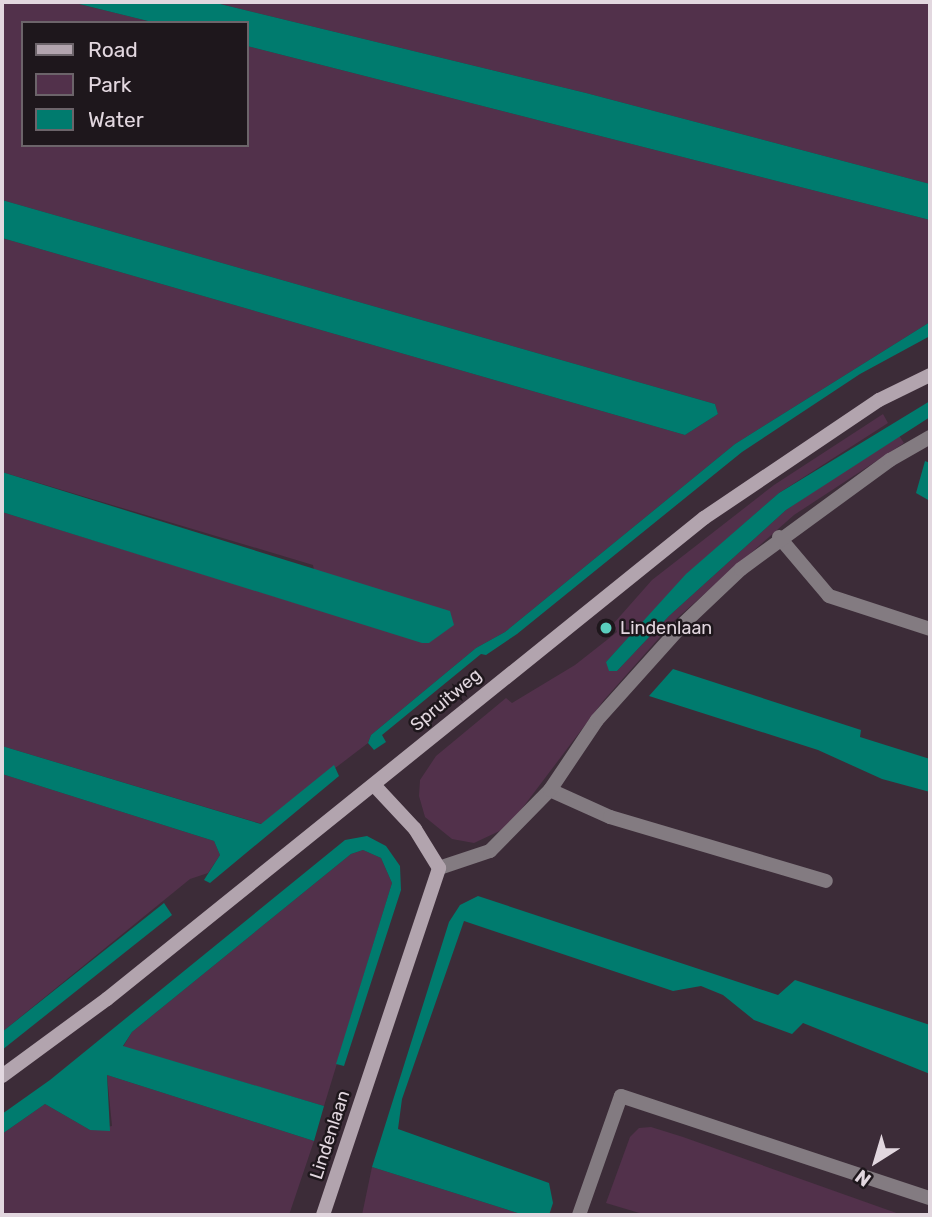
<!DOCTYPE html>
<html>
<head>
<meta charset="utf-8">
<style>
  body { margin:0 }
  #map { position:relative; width:932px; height:1217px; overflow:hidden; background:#3c2c38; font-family:Rubik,sans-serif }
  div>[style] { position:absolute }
  .green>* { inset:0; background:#52314b }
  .water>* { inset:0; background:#007b6e }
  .street>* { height:14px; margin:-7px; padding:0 7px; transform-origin:7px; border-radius:7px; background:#837b81 }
  .secondary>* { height:14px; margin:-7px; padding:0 7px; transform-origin:7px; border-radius:7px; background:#b2a4ae }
  .dots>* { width:19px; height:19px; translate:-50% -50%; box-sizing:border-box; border:4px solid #1e171c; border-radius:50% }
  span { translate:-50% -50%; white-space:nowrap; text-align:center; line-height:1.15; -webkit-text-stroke:5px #1e171c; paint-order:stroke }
  .poi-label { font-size:18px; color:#e2d7df }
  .left { translate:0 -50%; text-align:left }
  .street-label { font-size:18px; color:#e2d7df }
  .frame { position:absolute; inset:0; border:4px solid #e2d7df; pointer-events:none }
  .legend { position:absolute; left:21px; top:21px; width:228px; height:126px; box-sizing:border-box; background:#1e171c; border:2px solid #6c646a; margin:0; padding:9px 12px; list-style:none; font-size:21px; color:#e2d7df }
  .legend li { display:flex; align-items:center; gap:14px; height:35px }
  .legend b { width:35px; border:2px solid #6c646a }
  .north { position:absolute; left:841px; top:1126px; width:70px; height:70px; -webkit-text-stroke:5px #1e171c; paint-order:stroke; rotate:217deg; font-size:19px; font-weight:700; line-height:28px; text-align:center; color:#e2d7df }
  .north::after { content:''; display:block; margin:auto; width:24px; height:32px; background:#e2d7df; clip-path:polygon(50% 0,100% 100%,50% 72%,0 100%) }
</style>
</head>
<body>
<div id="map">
  <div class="green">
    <i style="clip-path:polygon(2px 2px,71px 2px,156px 23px,23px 23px,23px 145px,247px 145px,247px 46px,930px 220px,930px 322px,735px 444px,505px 632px,476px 648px,371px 735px,368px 743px,262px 824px,2px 746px,2px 512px,322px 611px,313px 565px,2px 472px,2px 238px,685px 435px,718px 414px,715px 404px,2px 200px)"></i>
    <i style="clip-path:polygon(212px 2px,930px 2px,930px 184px,586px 93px)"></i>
    <i style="clip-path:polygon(883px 414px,888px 423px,779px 493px,687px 574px,606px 662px,617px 671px,669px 616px,786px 510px,898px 434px,904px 443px,794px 515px,675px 620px,604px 700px,508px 827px,474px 843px,452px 839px,425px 817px,419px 796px,420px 780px,436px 756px,506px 698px,512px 703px,575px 665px,617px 632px,614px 623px,652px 580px,774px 485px)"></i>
    <i style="clip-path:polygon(2px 774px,214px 841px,220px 855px,208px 873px,190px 879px,2px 1032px)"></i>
    <i style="clip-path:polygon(363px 850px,381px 858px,392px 883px,324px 1106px,123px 1047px,132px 1032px,351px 854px)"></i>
    <i style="clip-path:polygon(107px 1075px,314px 1141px,289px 1215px,2px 1215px,2px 1134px,45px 1104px,90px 1130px,112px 1126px)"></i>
    <i style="clip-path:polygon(651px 1127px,683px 1137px,902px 1215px,646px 1215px,606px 1203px,630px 1137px,639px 1128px)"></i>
    <i style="clip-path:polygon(372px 1167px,524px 1215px,362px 1215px)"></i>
  </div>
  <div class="water">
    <i style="clip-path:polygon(71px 2px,212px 2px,586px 93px,930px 184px,930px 220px,247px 46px,247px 23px,156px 23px)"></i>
    <i style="clip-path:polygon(2px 200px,715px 404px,718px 414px,685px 435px,2px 238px)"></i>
    <i style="clip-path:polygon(930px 322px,930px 336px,860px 374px,742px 452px,517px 634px,486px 655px,481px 654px,382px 735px,386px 742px,374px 750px,368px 743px,371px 735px,476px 648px,505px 632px,735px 444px)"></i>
    <i style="clip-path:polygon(930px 401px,930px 417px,786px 510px,669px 616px,617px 671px,609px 671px,606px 662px,686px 574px,779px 493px)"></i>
    <i style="clip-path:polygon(925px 461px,930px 463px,930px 501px,916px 493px)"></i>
    <i style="clip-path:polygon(2px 472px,450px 611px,454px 625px,429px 643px,422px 643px,2px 512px)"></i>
    <i style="clip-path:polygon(673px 669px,861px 730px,860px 737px,930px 759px,930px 792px,882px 779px,818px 750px,649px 696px)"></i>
    <i style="clip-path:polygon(2px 746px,261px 824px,334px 765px,339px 776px,210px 883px,204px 880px,220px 855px,214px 841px,2px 774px)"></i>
    <i style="clip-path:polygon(367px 836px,386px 846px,400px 866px,401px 890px,344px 1066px,336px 1064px,392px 883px,381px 858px,363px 850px,351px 854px,132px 1032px,123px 1046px,324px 1106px,314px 1141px,107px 1075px,110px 1131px,90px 1130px,45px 1104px,2px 1134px,2px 1114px,50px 1080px,345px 840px)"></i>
    <i style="clip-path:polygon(478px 896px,778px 995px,795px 980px,930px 1025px,930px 1074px,803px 1023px,792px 1034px,754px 1020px,723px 995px,701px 986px,673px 991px,464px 921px,402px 1099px,398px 1129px,549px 1183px,553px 1203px,549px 1215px,524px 1215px,372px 1167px,449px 922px,460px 905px)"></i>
    <i style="clip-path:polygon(164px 903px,172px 915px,2px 1050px,2px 1032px)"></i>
  </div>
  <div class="street">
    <i style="left:779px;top:537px;width:77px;rotate:49.7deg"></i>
    <i style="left:829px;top:596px;width:106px;rotate:18.1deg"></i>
    <i style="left:550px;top:790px;width:66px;rotate:24.2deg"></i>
    <i style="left:610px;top:817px;width:225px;rotate:16.5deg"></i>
    <i style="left:439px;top:868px;width:54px;rotate:-18.4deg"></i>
    <i style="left:490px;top:851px;width:86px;rotate:-45.5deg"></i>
    <i style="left:550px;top:790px;width:84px;rotate:-56.1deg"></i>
    <i style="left:597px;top:720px;width:129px;rotate:-48.1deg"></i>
    <i style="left:683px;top:624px;width:80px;rotate:-43.5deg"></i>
    <i style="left:741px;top:569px;width:185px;rotate:-36.2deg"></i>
    <i style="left:890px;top:460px;width:46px;rotate:-29.9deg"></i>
    <i style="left:579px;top:1215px;width:126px;rotate:-70.6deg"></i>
    <i style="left:621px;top:1096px;width:325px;rotate:18.3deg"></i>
  </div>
  <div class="secondary">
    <i style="left:2px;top:1076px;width:130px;rotate:-36.3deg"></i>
    <i style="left:107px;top:999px;width:767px;rotate:-38.86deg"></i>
    <i style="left:704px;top:518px;width:211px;rotate:-34deg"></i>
    <i style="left:879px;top:400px;width:57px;rotate:-26.1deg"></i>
    <i style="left:323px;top:1215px;width:366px;rotate:-71.5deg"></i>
    <i style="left:439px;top:868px;width:46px;rotate:-121.6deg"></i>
    <i style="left:415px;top:829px;width:60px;rotate:-133deg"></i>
  </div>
  <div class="dots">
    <i style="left:606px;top:628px;background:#5acebd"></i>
  </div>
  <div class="poi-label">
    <span class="left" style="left:620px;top:628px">Lindenlaan</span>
  </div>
  <div class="street-label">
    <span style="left:446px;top:700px;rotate:-40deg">Spruitweg</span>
    <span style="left:330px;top:1135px;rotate:-72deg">Lindenlaan</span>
  </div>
  <div class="frame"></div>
  <ul class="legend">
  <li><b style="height:9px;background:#b2a4ae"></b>Road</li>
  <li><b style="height:19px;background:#52314b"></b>Park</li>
  <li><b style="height:19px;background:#007b6e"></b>Water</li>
  </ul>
  <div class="north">N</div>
</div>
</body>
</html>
